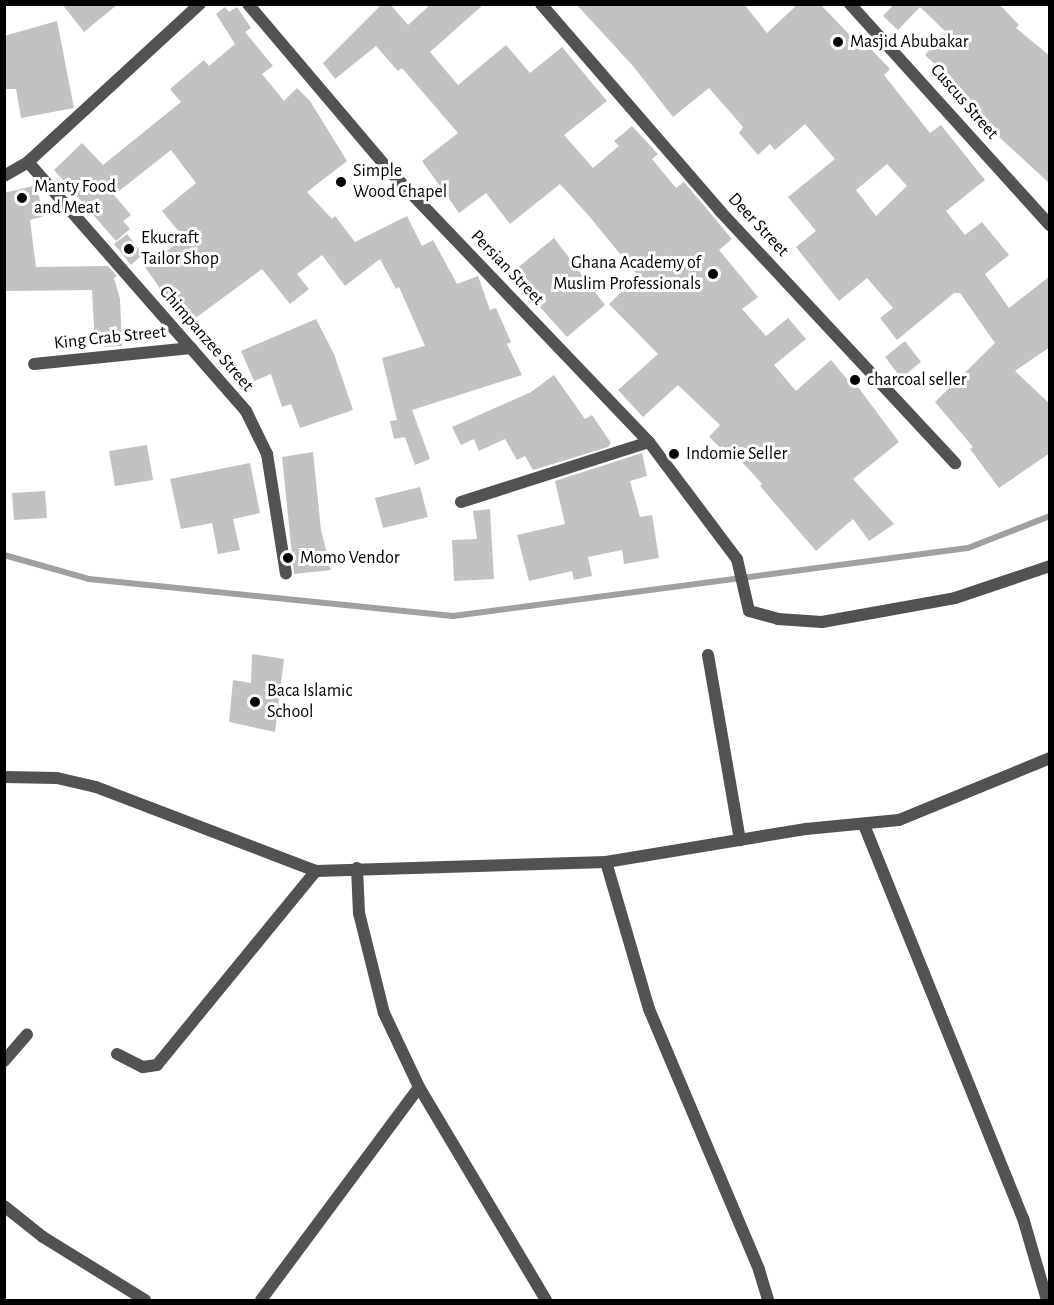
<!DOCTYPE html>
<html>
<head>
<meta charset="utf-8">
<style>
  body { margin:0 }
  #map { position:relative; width:1054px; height:1305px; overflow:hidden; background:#fff; font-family:"Alegreya Sans",sans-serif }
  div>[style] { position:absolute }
  .stream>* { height:6px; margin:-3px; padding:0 3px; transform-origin:3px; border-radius:3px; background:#a0a0a0 }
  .building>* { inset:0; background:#c2c2c2 }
  .street>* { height:12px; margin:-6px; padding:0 6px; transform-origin:6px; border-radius:6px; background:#525252 }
  .dots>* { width:16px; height:16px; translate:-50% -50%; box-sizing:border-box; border:3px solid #fff; border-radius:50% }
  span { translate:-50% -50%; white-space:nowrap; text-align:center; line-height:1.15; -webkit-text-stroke:6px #fff; paint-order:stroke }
  .poi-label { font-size:18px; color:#000 }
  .left { translate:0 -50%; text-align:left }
  .right { translate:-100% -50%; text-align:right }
  .street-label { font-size:18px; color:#000 }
  .frame { position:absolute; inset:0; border:6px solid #000; pointer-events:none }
</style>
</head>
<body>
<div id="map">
  <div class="stream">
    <i style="left:4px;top:555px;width:88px;rotate:15.8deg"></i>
    <i style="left:89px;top:579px;width:366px;rotate:5.8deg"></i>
    <i style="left:453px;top:616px;width:519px;rotate:-7.52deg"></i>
    <i style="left:968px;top:548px;width:88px;rotate:-21.3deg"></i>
  </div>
  <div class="building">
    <i style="clip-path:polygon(62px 4px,118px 4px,84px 32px)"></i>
    <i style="clip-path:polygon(382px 4px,390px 4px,408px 25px,431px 4px,484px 4px,430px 52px,458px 85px,506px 45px,530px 73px,562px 47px,607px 101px,564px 135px,593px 168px,619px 146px,614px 141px,632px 126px,658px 154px,652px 159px,676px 188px,684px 182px,732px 239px,719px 250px,758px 297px,742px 309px,766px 336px,788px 318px,806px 339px,774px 365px,796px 391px,831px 360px,852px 385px,855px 383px,899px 442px,853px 479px,894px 524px,869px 541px,853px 519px,816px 551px,760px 486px,762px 484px,733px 452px,729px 456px,709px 437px,720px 425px,678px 385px,643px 417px,618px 390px,658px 354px,609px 304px,638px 276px,589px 216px,560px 184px,510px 224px,486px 193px,459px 213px,422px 161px,458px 133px,402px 68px,398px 71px,376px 46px,335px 79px,323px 63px)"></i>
    <i style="clip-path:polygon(evenodd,576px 4px,744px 4px,767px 33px,798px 4px,820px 4px,865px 51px,869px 47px,890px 69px,884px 75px,930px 133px,941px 125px,985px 180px,946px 211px,965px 235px,982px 222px,1009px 255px,985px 274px,1009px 308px,1050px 276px,1050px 347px,1015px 371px,1050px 404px,1050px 453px,999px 488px,970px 449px,973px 447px,935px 402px,995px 343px,960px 293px,954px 293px,897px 340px,880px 318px,893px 308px,867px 278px,839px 301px,796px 247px,816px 231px,788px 197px,835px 159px,805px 124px,775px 150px,770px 144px,758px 155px,739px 133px,743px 127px,709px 88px,673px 117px,633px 66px,576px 4px,887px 164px,907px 186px,876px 216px,856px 190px,887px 164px)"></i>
    <i style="clip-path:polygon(894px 4px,999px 4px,1019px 25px,1016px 28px,1050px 56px,1050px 184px,984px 123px,981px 126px,969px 116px,973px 112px,937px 82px,944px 73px,925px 55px,946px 32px,920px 7px,898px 30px,883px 16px)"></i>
    <i style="clip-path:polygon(225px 7px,229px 12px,237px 7px,251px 28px,245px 32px,273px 66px,262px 74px,284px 101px,297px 88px,310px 101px,347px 161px,307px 192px,332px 219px,335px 216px,355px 242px,407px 216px,422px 246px,433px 240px,457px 284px,478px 276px,490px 310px,496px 308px,511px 342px,507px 344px,522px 375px,412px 410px,430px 459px,415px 465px,405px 437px,394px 439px,390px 421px,397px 420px,382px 358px,425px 346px,399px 287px,396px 289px,380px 259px,345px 286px,322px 255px,297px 274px,309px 289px,290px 304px,262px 269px,186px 325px,145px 267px,184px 238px,162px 211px,196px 183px,171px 150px,114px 195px,131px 215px,123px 221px,130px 229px,116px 241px,54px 170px,82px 143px,103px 165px,181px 102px,170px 89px,204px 60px,209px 66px,235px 44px,216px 14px)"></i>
    <i style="clip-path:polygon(57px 21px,74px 108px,21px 118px,16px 89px,4px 89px,4px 36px)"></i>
    <i style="clip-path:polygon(36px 185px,44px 216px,30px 220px,36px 267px,108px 266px,117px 276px,114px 278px,120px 299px,122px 346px,95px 347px,92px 290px,6px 291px,4px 193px)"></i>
    <i style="clip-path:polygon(127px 234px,143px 254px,131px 265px,114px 244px)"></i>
    <i style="clip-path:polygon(554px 238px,605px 305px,567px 337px,510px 274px)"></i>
    <i style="clip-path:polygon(316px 319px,334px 354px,353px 410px,300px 428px,291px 404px,282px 407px,271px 374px,254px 381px,241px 351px)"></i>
    <i style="clip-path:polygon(905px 341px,921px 362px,901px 378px,885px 357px)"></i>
    <i style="clip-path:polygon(554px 375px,585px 419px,592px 415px,611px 443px,608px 447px,533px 470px,525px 456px,517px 460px,505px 439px,479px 451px,474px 439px,461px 445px,452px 427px,531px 392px)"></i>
    <i style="clip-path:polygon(147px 445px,153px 480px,115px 486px,109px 451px)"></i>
    <i style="clip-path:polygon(313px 452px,321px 530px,331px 570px,294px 574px,282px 457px)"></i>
    <i style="clip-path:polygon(642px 453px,647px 476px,630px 481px,640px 517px,652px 515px,659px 558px,624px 564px,622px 550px,588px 557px,592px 576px,574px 580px,572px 571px,529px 581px,517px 535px,565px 524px,555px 481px)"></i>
    <i style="clip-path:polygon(250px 463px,260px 513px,233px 519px,240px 550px,218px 554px,212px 523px,181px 529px,170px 479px)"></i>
    <i style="clip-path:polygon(420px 487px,428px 517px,383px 528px,375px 498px)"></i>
    <i style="clip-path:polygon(45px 491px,47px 518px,14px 520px,12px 493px)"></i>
    <i style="clip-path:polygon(490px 509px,494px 579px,454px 581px,452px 540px,477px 539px,473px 511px)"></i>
    <i style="clip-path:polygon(252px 654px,284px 659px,275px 732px,229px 722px,233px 680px,251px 683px)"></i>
  </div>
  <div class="street">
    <i style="left:248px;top:4px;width:214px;rotate:49.7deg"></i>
    <i style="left:386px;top:167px;width:381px;rotate:46.3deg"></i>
    <i style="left:649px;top:442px;width:146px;rotate:53.1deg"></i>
    <i style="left:737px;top:559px;width:53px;rotate:77deg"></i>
    <i style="left:749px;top:611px;width:30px;rotate:15deg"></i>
    <i style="left:778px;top:619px;width:44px;rotate:3.9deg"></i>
    <i style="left:822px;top:622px;width:135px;rotate:-10.2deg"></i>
    <i style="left:955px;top:598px;width:100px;rotate:-18.6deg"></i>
    <i style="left:541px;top:4px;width:274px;rotate:49.1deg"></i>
    <i style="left:720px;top:211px;width:345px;rotate:47deg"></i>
    <i style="left:850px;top:4px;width:298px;rotate:47.9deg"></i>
    <i style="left:28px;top:162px;width:331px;rotate:48.8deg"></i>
    <i style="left:246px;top:411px;width:48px;rotate:64deg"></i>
    <i style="left:267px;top:454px;width:121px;rotate:81deg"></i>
    <i style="left:4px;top:176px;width:28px;rotate:-30deg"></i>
    <i style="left:28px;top:162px;width:234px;rotate:-42.6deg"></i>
    <i style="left:34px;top:364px;width:158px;rotate:-5.8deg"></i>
    <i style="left:461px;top:502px;width:197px;rotate:-17.7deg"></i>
    <i style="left:708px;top:655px;width:188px;rotate:80.2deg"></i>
    <i style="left:4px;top:777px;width:53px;rotate:1.1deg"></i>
    <i style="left:57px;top:778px;width:40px;rotate:13deg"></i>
    <i style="left:96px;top:787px;width:235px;rotate:20.9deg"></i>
    <i style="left:316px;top:871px;width:290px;rotate:-1.8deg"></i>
    <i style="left:606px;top:862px;width:203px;rotate:-9.4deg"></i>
    <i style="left:806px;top:829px;width:93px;rotate:-5.5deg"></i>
    <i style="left:899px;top:820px;width:163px;rotate:-22.3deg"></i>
    <i style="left:864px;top:825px;width:424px;rotate:68deg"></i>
    <i style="left:1023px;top:1218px;width:85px;rotate:73.7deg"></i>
    <i style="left:606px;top:862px;width:153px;rotate:73.7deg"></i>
    <i style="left:649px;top:1009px;width:283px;rotate:67.1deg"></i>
    <i style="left:759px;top:1270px;width:31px;rotate:73deg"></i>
    <i style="left:357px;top:868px;width:45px;rotate:87.5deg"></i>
    <i style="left:359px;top:913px;width:103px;rotate:76deg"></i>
    <i style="left:384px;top:1013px;width:82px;rotate:64.7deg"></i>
    <i style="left:419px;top:1087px;width:248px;rotate:59.2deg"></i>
    <i style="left:117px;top:1054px;width:29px;rotate:27deg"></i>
    <i style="left:143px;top:1067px;width:14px;rotate:-8deg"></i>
    <i style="left:157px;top:1065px;width:251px;rotate:-50.7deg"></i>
    <i style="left:4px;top:1061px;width:35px;rotate:-49deg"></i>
    <i style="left:4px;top:1206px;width:50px;rotate:38.5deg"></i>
    <i style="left:43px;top:1237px;width:120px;rotate:31.7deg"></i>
    <i style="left:261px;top:1300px;width:265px;rotate:-53.4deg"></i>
  </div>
  <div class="dots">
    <i style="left:838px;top:42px;background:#000"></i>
    <i style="left:341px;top:182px;background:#000"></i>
    <i style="left:22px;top:198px;background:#000"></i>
    <i style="left:129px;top:249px;background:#000"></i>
    <i style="left:713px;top:274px;background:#000"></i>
    <i style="left:855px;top:380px;background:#000"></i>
    <i style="left:674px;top:454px;background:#000"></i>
    <i style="left:288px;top:558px;background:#000"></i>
    <i style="left:255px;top:702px;background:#000"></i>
  </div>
  <div class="poi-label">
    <span class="left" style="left:850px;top:42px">Masjid Abubakar</span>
    <span class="left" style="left:353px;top:182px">Simple<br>Wood Chapel</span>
    <span class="left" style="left:34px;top:198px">Manty Food<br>and Meat</span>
    <span class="left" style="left:141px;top:249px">Ekucraft<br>Tailor Shop</span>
    <span class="right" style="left:701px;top:274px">Ghana Academy of<br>Muslim Professionals</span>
    <span class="left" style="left:867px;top:380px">charcoal seller</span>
    <span class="left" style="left:686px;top:454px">Indomie Seller</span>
    <span class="left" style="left:300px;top:558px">Momo Vendor</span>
    <span class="left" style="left:267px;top:702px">Baca Islamic<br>School</span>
  </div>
  <div class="street-label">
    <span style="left:964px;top:102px;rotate:49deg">Cuscus Street</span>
    <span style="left:758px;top:225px;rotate:47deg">Deer Street</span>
    <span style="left:507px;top:268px;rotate:46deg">Persian Street</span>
    <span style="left:110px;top:338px;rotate:-6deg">King Crab Street</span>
    <span style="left:206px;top:339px;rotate:49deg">Chimpanzee Street</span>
  </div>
  <div class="frame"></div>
</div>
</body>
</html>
